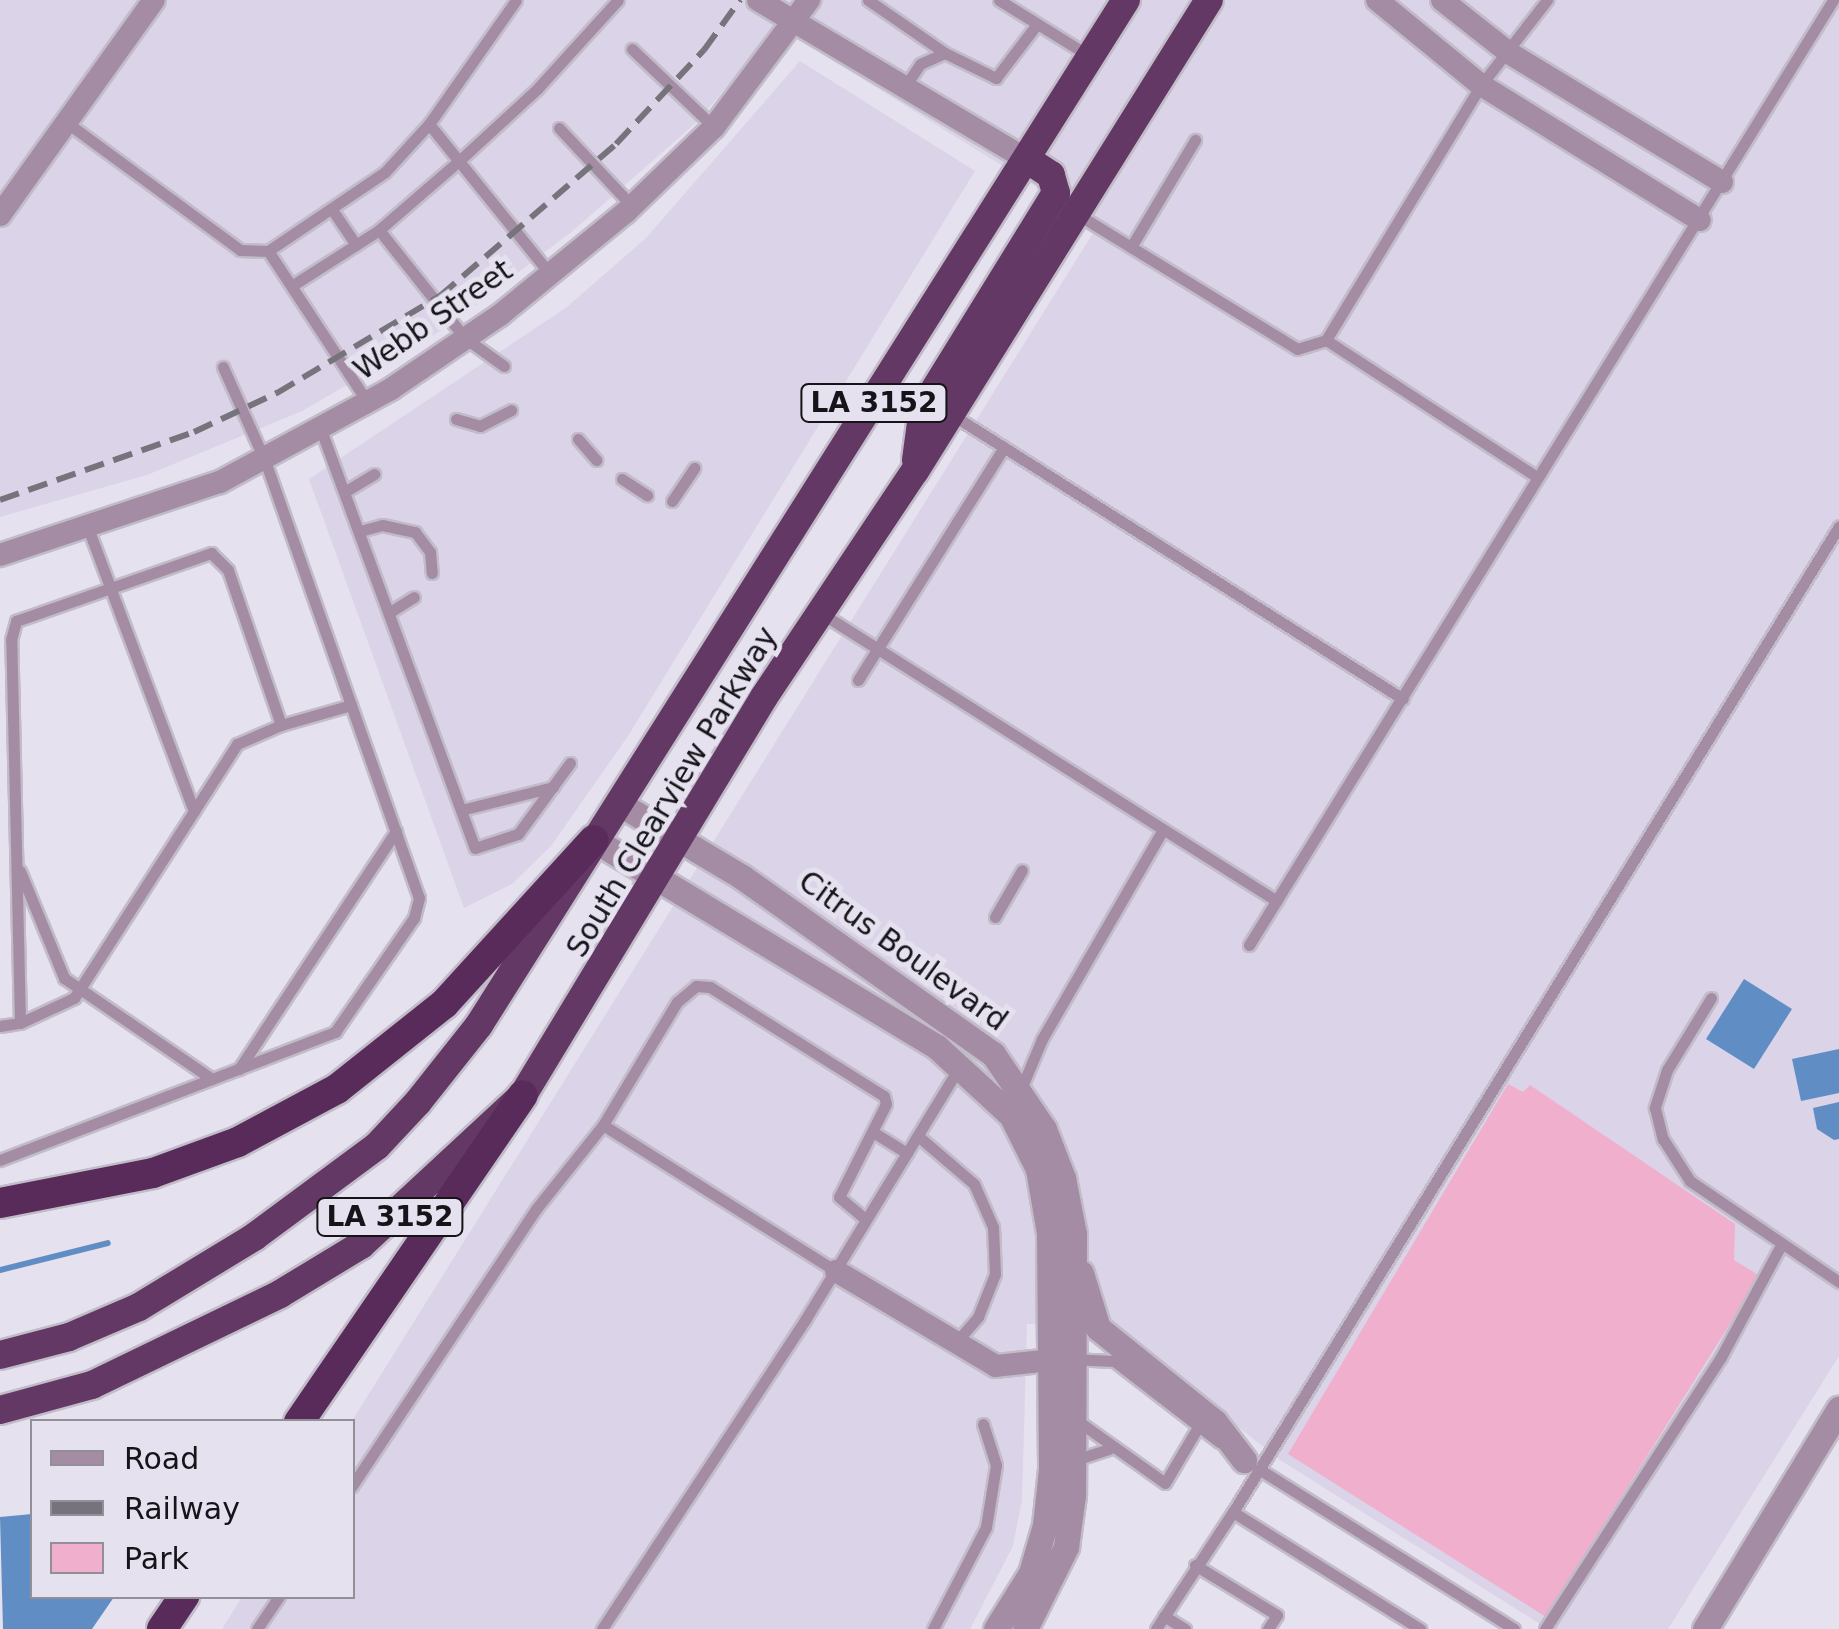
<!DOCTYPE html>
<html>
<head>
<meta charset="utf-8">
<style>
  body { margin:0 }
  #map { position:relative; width:1839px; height:1629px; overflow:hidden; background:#e6e1ef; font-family:"DejaVu Sans",sans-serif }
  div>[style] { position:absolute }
  .built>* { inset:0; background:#dbd3e8 }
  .green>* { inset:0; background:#f0afcc }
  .water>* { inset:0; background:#608ec4 }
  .stream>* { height:6px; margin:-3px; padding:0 3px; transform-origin:3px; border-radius:3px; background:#608ec4 }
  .roads { filter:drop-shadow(2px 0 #c1bcc8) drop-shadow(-2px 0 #c1bcc8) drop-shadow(0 2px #c1bcc8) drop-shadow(0 -2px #c1bcc8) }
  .service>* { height:11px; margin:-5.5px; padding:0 5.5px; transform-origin:5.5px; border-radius:5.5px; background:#a48da4 }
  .minor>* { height:22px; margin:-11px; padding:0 11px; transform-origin:11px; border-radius:11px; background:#a48da4 }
  .tertiary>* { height:25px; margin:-12.5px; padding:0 12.5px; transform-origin:12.5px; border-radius:12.5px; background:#a48da4 }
  .trunk>* { height:28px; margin:-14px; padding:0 14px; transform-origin:14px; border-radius:14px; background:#633864 }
  .motorway>* { height:30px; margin:-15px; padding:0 15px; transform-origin:15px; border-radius:15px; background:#592b5b }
  .rail>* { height:6px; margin-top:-3px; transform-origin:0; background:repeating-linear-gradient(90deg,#76737c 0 20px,transparent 0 30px) }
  span { translate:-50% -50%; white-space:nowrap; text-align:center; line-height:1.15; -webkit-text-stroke:10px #e6e1ef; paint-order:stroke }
  .shield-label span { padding:2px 8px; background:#e6e1ef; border:2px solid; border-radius:8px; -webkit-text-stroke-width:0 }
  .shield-label { font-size:28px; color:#161419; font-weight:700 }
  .street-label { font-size:30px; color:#161419 }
  .legend { position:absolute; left:30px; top:1419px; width:325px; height:180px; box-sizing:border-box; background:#e6e1ef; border:2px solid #938f99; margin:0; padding:12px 18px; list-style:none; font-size:30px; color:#161419 }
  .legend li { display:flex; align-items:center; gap:20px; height:50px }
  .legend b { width:50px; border:2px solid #938f99 }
</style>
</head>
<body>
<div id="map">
  <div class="built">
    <i style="clip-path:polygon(0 0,1839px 0,1839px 1356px,1668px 1629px,1548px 1629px,1280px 1460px,1106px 1322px,1027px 1324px,1022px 1500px,1013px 1546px,970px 1629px,222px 1629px,242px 1597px,352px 1596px,352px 1421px,1098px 225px,777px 26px,698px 121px,575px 229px,447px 327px,302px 411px,147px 475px,0 517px)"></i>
    <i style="clip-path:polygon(800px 61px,975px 171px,628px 736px,551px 846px,512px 884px,464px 908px,309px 479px,567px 307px,646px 238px)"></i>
  </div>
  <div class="green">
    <i style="clip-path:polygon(1508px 1084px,1523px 1092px,1530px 1085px,1735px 1224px,1734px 1260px,1760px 1276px,1546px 1617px,1288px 1454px)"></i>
  </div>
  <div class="water">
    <i style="clip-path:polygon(1744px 979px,1792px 1009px,1754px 1069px,1706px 1039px)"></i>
    <i style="clip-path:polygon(1839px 1049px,1839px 1093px,1801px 1101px,1792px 1059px)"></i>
    <i style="clip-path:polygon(1839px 1102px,1839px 1139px,1834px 1140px,1817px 1129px,1813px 1108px)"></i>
    <i style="clip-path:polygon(32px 1514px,32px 1596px,114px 1597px,92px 1629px,3px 1629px,0 1517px)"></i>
  </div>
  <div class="stream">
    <i style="left:0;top:1270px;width:111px;rotate:-14deg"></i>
  </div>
  <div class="roads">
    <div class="service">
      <i style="left:868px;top:0;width:93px;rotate:34.5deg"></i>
      <i style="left:945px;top:53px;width:57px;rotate:26.1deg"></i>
      <i style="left:996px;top:78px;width:68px;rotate:-52.8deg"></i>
      <i style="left:999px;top:0;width:108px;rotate:31.8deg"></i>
      <i style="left:632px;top:49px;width:113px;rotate:43.6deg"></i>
      <i style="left:906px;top:85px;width:25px;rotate:-56deg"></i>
      <i style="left:920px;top:64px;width:27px;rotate:-24deg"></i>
      <i style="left:66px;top:122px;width:216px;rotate:36.3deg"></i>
      <i style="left:240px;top:250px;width:28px;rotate:2deg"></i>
      <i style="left:429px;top:124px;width:193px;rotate:51.1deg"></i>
      <i style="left:559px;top:128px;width:107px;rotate:46.9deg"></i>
      <i style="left:333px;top:211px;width:41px;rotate:55.9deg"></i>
      <i style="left:1077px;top:214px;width:258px;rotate:31.5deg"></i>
      <i style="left:1297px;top:349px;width:30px;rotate:-17deg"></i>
      <i style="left:1326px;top:340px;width:252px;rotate:33deg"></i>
      <i style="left:379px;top:230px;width:138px;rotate:51.5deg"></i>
      <i style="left:465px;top:338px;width:48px;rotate:35.7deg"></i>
      <i style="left:1131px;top:247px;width:125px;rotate:-59.1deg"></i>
      <i style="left:293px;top:285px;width:102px;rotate:-32.6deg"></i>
      <i style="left:379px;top:230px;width:108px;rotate:-40.9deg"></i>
      <i style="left:461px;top:159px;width:103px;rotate:-42.6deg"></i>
      <i style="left:537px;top:89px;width:120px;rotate:-47.7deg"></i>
      <i style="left:1326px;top:340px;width:298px;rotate:-58.7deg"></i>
      <i style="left:1481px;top:85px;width:108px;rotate:-52.2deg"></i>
      <i style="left:368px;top:403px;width:182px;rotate:-123.3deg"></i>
      <i style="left:268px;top:251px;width:141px;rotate:-34deg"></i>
      <i style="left:385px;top:172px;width:65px;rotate:-47.5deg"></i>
      <i style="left:429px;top:124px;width:151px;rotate:-54.9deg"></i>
      <i style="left:951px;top:414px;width:534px;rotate:32.23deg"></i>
      <i style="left:456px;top:419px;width:25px;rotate:16deg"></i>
      <i style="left:480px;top:426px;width:35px;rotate:-27deg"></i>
      <i style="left:321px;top:430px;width:445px;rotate:69.8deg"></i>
      <i style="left:475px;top:848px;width:45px;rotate:-18deg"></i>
      <i style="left:518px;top:834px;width:88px;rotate:-53.8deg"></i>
      <i style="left:578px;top:439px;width:28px;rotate:49deg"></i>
      <i style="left:622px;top:479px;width:30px;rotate:33deg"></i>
      <i style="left:346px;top:491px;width:33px;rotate:-31deg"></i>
      <i style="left:672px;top:501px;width:40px;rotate:-56deg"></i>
      <i style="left:88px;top:528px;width:302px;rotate:69.5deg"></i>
      <i style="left:360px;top:531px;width:23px;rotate:-15deg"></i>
      <i style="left:382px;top:525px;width:34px;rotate:12deg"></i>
      <i style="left:415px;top:532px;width:25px;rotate:53deg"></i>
      <i style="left:430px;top:552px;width:21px;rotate:85deg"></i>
      <i style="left:390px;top:612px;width:28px;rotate:-32deg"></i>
      <i style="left:821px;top:613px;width:539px;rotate:32.28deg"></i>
      <i style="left:858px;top:680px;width:275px;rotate:-57.9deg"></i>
      <i style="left:461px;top:810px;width:95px;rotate:-14deg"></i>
      <i style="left:20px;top:871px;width:116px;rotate:67.6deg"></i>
      <i style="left:64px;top:978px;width:179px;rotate:34.3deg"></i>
      <i style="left:995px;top:917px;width:54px;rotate:-60.1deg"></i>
      <i style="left:1249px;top:945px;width:1111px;rotate:-58.28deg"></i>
      <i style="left:1711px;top:998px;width:84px;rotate:121.4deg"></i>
      <i style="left:1667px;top:1070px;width:40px;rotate:108deg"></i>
      <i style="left:1655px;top:1108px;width:32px;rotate:76deg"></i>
      <i style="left:1663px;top:1139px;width:50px;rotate:57.3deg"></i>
      <i style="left:1690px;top:1181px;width:180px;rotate:34.1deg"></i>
      <i style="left:20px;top:1023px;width:60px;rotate:-24.8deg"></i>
      <i style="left:74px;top:998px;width:302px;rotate:-57.3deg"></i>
      <i style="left:237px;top:744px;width:48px;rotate:-23.4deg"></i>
      <i style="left:0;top:1026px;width:20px;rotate:-9deg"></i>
      <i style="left:20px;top:1023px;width:383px;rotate:-91.3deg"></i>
      <i style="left:11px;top:640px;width:20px;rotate:-75deg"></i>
      <i style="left:16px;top:621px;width:207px;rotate:-19.2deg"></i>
      <i style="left:211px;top:553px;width:24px;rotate:45deg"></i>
      <i style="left:228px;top:570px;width:164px;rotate:71.1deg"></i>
      <i style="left:281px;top:725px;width:73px;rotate:-15.9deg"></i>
      <i style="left:239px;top:1069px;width:285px;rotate:-56.6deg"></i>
      <i style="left:1021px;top:1089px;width:54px;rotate:-67.2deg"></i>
      <i style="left:1042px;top:1039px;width:242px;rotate:-60deg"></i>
      <i style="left:603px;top:1125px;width:144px;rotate:-59deg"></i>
      <i style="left:677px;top:1002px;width:25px;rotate:-40deg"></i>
      <i style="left:696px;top:986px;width:14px;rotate:4deg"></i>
      <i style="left:710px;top:987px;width:205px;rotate:32.1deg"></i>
      <i style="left:884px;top:1096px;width:8px;rotate:76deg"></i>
      <i style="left:886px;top:1104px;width:104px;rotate:116.8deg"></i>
      <i style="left:839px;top:1197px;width:35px;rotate:40deg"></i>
      <i style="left:873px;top:1132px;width:40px;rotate:32deg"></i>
      <i style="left:918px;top:1136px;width:74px;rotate:40.6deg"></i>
      <i style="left:974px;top:1184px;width:47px;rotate:66.2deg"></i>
      <i style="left:993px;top:1227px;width:47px;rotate:87.6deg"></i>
      <i style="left:995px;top:1274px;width:46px;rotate:111.6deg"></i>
      <i style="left:978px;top:1317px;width:37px;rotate:131deg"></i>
      <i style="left:0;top:1160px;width:359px;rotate:-20.9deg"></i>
      <i style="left:335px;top:1032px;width:139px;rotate:-55.3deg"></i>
      <i style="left:414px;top:918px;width:21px;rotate:-76deg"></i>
      <i style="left:419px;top:898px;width:463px;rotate:-109.4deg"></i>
      <i style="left:265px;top:461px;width:103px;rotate:-114.1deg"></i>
      <i style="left:1070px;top:1359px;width:44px;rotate:2.6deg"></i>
      <i style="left:1114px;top:1361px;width:133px;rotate:37.6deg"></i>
      <i style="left:1075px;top:1419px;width:110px;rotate:35.4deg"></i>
      <i style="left:1165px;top:1483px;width:65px;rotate:-59.5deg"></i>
      <i style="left:1075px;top:1460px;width:36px;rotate:-18deg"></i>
      <i style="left:1259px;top:1469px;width:301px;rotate:32.1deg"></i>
      <i style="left:352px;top:1486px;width:333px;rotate:-56.4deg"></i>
      <i style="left:536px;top:1209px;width:107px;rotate:-51.4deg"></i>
      <i style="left:603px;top:1125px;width:275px;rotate:32.1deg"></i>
      <i style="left:1233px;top:1512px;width:1157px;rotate:-58.42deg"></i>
      <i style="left:1195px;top:1565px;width:96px;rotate:31.4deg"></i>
      <i style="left:1277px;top:1615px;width:17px;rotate:123deg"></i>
      <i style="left:1164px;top:1616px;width:25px;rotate:32deg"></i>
      <i style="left:257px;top:1629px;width:40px;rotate:-56deg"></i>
      <i style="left:602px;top:1629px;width:370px;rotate:-56.7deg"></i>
      <i style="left:805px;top:1320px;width:295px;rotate:-58.6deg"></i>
      <i style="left:933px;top:1629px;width:115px;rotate:-62.5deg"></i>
      <i style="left:986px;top:1527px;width:63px;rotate:-80.8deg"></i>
      <i style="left:996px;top:1465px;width:43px;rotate:-107.6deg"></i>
      <i style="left:1156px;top:1629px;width:140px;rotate:-56.7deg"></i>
      <i style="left:1233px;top:1512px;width:221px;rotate:32deg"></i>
      <i style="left:1545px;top:1629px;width:324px;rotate:-57.1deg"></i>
      <i style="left:1721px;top:1357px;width:125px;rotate:-61.8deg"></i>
    </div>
    <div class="minor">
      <i style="left:758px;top:0;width:314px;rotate:30.7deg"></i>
      <i style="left:1377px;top:0;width:134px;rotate:39.3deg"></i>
      <i style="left:1481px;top:85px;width:257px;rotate:31.7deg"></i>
      <i style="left:1442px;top:0;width:85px;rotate:38.3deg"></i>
      <i style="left:1509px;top:53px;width:249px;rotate:31.2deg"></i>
      <i style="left:0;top:215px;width:264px;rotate:-54.4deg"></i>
      <i style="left:0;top:555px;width:232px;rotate:-18.4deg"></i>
      <i style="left:220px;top:482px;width:195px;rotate:-28.5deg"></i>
      <i style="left:391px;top:389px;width:132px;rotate:-34.2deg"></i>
      <i style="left:500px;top:315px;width:163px;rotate:-39.3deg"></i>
      <i style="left:626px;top:212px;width:122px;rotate:-44deg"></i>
      <i style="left:714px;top:127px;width:159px;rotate:-53.2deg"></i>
      <i style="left:836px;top:1271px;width:186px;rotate:30.7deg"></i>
      <i style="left:996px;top:1366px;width:55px;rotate:-6.2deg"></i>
    </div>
    <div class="tertiary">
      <i style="left:618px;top:803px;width:144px;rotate:30.8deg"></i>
      <i style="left:742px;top:877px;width:307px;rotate:35.2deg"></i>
      <i style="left:993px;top:1054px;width:91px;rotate:55.8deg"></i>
      <i style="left:1044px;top:1129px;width:53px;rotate:68.8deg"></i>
      <i style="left:1063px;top:1178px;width:57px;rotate:78.9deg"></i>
      <i style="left:1074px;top:1234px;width:261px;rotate:90.2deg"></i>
      <i style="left:1073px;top:1495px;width:52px;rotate:97.7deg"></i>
      <i style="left:1066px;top:1547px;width:92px;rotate:116.6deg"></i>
      <i style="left:594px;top:840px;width:401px;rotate:31.1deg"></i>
      <i style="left:937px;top:1047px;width:100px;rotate:42.6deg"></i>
      <i style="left:1011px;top:1115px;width:60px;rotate:63.4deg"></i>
      <i style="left:1038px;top:1169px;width:65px;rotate:80.2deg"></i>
      <i style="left:1049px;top:1233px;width:236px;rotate:89.5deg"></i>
      <i style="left:1051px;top:1469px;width:56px;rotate:96.1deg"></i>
      <i style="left:1045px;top:1525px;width:50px;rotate:106.3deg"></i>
      <i style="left:1031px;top:1573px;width:66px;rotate:122deg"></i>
      <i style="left:1081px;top:1273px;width:58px;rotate:72.8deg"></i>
      <i style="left:1098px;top:1328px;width:150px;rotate:38.8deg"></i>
      <i style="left:1215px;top:1422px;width:48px;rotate:52.7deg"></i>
      <i style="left:1705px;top:1629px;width:258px;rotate:-58.7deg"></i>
    </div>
    <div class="trunk">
      <i style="left:916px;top:460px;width:52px;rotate:-82.3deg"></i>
      <i style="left:923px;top:408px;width:253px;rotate:-58.3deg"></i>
      <i style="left:1056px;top:193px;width:19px;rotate:-106deg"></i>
      <i style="left:1051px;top:175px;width:27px;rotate:-147deg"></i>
      <i style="left:0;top:1355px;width:71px;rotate:-14.6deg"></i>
      <i style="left:69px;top:1337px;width:76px;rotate:-23.2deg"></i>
      <i style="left:139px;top:1307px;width:135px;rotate:-31.3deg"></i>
      <i style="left:254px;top:1237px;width:153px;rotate:-36.5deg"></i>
      <i style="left:377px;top:1146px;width:60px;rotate:-47deg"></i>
      <i style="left:418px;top:1102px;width:98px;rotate:-51.6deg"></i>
      <i style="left:479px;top:1025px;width:1212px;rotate:-57.74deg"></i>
      <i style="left:0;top:1410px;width:95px;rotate:-15.2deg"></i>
      <i style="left:92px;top:1385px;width:209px;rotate:-25.8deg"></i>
      <i style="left:280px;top:1294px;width:95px;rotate:-31.2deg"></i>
      <i style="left:361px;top:1245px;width:221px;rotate:-42.8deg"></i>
      <i style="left:523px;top:1095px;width:465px;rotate:-58.8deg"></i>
      <i style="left:764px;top:697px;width:272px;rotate:-56.3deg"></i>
      <i style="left:915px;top:471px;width:555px;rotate:-58.03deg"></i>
    </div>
    <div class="motorway">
      <i style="left:0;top:1203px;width:156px;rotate:-11.1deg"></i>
      <i style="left:153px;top:1173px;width:90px;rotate:-20deg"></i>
      <i style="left:238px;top:1142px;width:112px;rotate:-28.2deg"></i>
      <i style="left:337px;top:1089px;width:137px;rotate:-38.5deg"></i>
      <i style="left:444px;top:1004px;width:222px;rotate:-47.6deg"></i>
      <i style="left:299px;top:1422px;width:396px;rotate:-55.6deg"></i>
      <i style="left:162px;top:1629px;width:40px;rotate:-56deg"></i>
    </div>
  </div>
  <div class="rail">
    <i style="left:0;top:500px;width:206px;rotate:-19.3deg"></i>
    <i style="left:194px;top:432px;width:92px;rotate:-25.2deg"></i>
    <i style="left:277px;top:393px;width:190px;rotate:-30.8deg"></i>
    <i style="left:440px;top:296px;width:233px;rotate:-40.8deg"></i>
    <i style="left:616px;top:144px;width:129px;rotate:-46.9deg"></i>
    <i style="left:704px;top:50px;width:62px;rotate:-54.2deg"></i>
  </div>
  <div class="shield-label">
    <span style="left:874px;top:403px">LA 3152</span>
    <span style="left:390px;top:1217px">LA 3152</span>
  </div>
  <div class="street-label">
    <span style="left:433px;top:320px;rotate:-35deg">Webb Street</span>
    <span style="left:672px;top:792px;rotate:-59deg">South Clearview Parkway</span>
    <span style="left:903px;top:951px;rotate:36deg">Citrus Boulevard</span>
  </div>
  <ul class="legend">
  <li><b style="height:12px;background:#a48da4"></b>Road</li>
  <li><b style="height:12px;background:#76737c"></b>Railway</li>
  <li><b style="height:28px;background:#f0afcc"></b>Park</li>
  </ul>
</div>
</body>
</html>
